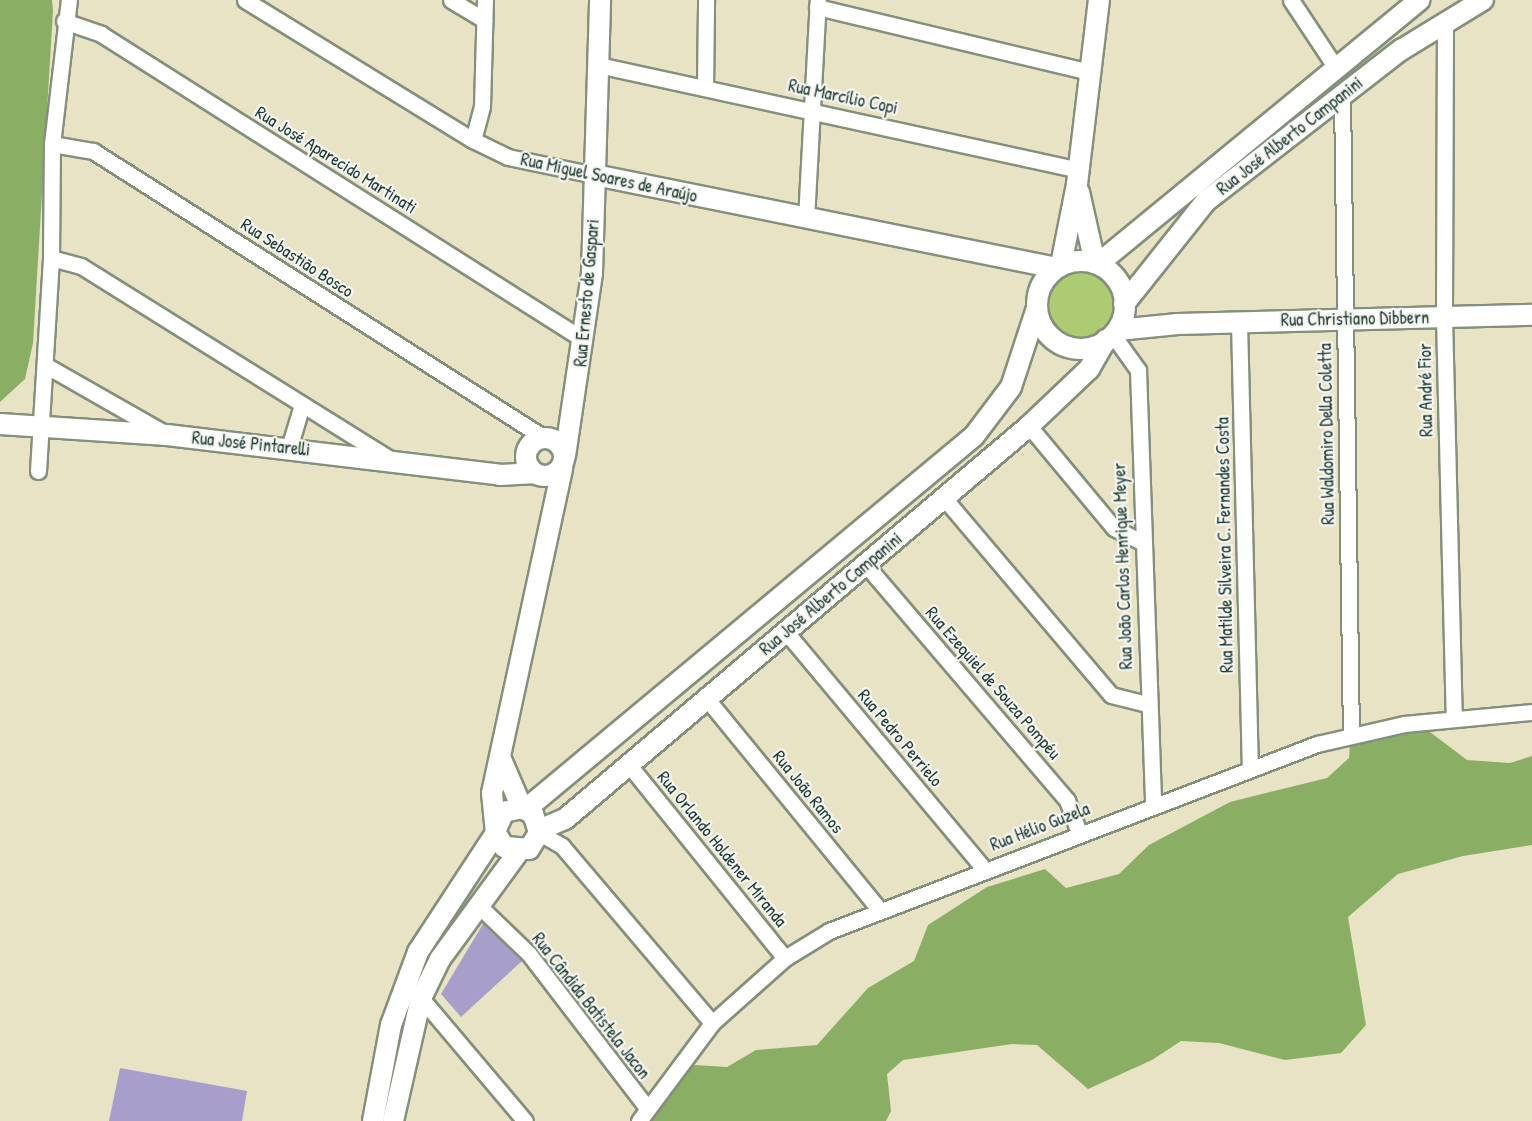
<!DOCTYPE html>
<html>
<head>
<meta charset="utf-8">
<style>
  body { margin:0 }
  #map { position:relative; width:1532px; height:1121px; overflow:hidden; background:#e8e3c5; font-family:"Patrick Hand",sans-serif }
  div>[style] { position:absolute }
  .green>* { inset:0; background:#adcb72 }
  .round { border-radius:50% }
  .forest>* { inset:0; background:#8aaf64 }
  .building>* { inset:0; background:#a79ecc }
  .roads { filter:drop-shadow(2px 0 #84907c) drop-shadow(-2px 0 #84907c) drop-shadow(0 2px #84907c) drop-shadow(0 -2px #84907c) }
  .minor>* { height:15px; margin:-7.5px; padding:0 7.5px; transform-origin:7.5px; border-radius:7.5px; background:#fff }
  .tertiary>* { height:20px; margin:-10px; padding:0 10px; transform-origin:10px; border-radius:10px; background:#fff }
  .tertiary>.ring { margin:-10px; padding:0; box-sizing:content-box; background:none; border:20px solid #fff; border-radius:50% }
  span { translate:-50% -50%; white-space:nowrap; text-align:center; line-height:1.15; -webkit-text-stroke:4.5px #f6f6f2; paint-order:stroke }
  .street-label { font-size:18px; color:#1f3d34 }
</style>
</head>
<body>
<div id="map">
  <div class="green">
    <i class="round" style="left:1047px;top:272px;width:68px;height:68px"></i>
  </div>
  <div class="forest">
    <i style="clip-path:polygon(0 0,52px 0,53px 11px,33px 343px,25px 379px,0 402px)"></i>
    <i style="clip-path:polygon(1402px 720px,1426px 729px,1467px 760px,1510px 763px,1532px 756px,1532px 845px,1463px 856px,1398px 874px,1348px 917px,1366px 1025px,1341px 1053px,1285px 1060px,1219px 1043px,1181px 1041px,1152px 1060px,1088px 1089px,1037px 1045px,1012px 1044px,903px 1060px,887px 1074px,891px 1111px,886px 1121px,643px 1121px,677px 1070px,695px 1065px,727px 1067px,756px 1050px,817px 1045px,868px 988px,914px 961px,928px 925px,987px 887px,1045px 869px,1066px 888px,1119px 874px,1149px 845px,1230px 802px,1327px 778px,1349px 758px,1351px 733px,1371px 722px)"></i>
  </div>
  <div class="building">
    <i style="clip-path:polygon(483px 924px,522px 961px,461px 1017px,441px 994px)"></i>
    <i style="clip-path:polygon(120px 1068px,247px 1091px,242px 1121px,109px 1121px)"></i>
  </div>
  <div class="roads">
    <div class="minor">
      <i style="left:245px;top:0;width:268px;rotate:31.6deg"></i>
      <i style="left:473px;top:140px;width:39px;rotate:26deg"></i>
      <i style="left:508px;top:157px;width:89px;rotate:11.7deg"></i>
      <i style="left:451px;top:0;width:39px;rotate:31deg"></i>
      <i style="left:1291px;top:0;width:82px;rotate:56.5deg"></i>
      <i style="left:817px;top:7px;width:281px;rotate:13.4deg"></i>
      <i style="left:64px;top:21px;width:39px;rotate:19deg"></i>
      <i style="left:101px;top:34px;width:572px;rotate:32.36deg"></i>
      <i style="left:1445px;top:23px;width:294px;rotate:90.2deg"></i>
      <i style="left:1444px;top:317px;width:402px;rotate:88.6deg"></i>
      <i style="left:598px;top:65px;width:492px;rotate:12.3deg"></i>
      <i style="left:705px;top:88px;width:88px;rotate:-89.3deg"></i>
      <i style="left:1342px;top:95px;width:641px;rotate:89.2deg"></i>
      <i style="left:473px;top:140px;width:35px;rotate:-75deg"></i>
      <i style="left:482px;top:106px;width:106px;rotate:-88.4deg"></i>
      <i style="left:52px;top:144px;width:42px;rotate:9.7deg"></i>
      <i style="left:93px;top:151px;width:533px;rotate:32.44deg"></i>
      <i style="left:806px;top:219px;width:219px;rotate:-86.9deg"></i>
      <i style="left:51px;top:258px;width:31px;rotate:15deg"></i>
      <i style="left:81px;top:266px;width:366px;rotate:32deg"></i>
      <i style="left:1239px;top:322px;width:444px;rotate:88.6deg"></i>
      <i style="left:1113px;top:335px;width:43px;rotate:54.5deg"></i>
      <i style="left:1138px;top:370px;width:434px;rotate:88deg"></i>
      <i style="left:45px;top:365px;width:137px;rotate:29.7deg"></i>
      <i style="left:1029px;top:426px;width:133px;rotate:50.2deg"></i>
      <i style="left:1114px;top:528px;width:29px;rotate:27deg"></i>
      <i style="left:289px;top:448px;width:45px;rotate:-73.2deg"></i>
      <i style="left:38px;top:471px;width:213px;rotate:-86.5deg"></i>
      <i style="left:51px;top:258px;width:114px;rotate:-89.5deg"></i>
      <i style="left:52px;top:144px;width:145px;rotate:-83.3deg"></i>
      <i style="left:944px;top:498px;width:258px;rotate:49.7deg"></i>
      <i style="left:1111px;top:695px;width:38px;rotate:14deg"></i>
      <i style="left:866px;top:565px;width:309px;rotate:49.5deg"></i>
      <i style="left:1067px;top:800px;width:35px;rotate:70deg"></i>
      <i style="left:786px;top:632px;width:309px;rotate:50.1deg"></i>
      <i style="left:707px;top:699px;width:271px;rotate:50.7deg"></i>
      <i style="left:629px;top:765px;width:248px;rotate:51.1deg"></i>
      <i style="left:539px;top:833px;width:26px;rotate:29deg"></i>
      <i style="left:562px;top:846px;width:232px;rotate:49.7deg"></i>
      <i style="left:477px;top:904px;width:72px;rotate:43.9deg"></i>
      <i style="left:529px;top:954px;width:194px;rotate:52.5deg"></i>
      <i style="left:421px;top:998px;width:161px;rotate:49.8deg"></i>
      <i style="left:639px;top:1121px;width:122px;rotate:-53.3deg"></i>
      <i style="left:712px;top:1023px;width:98px;rotate:-41.7deg"></i>
      <i style="left:785px;top:958px;width:52px;rotate:-31.5deg"></i>
      <i style="left:829px;top:931px;width:523px;rotate:-20.97deg"></i>
      <i style="left:1317px;top:744px;width:89px;rotate:-12.9deg"></i>
      <i style="left:1404px;top:724px;width:129px;rotate:-5.4deg"></i>
    </div>
    <div class="tertiary">
      <i style="left:595px;top:175px;width:470px;rotate:11.4deg"></i>
      <i style="left:1079px;top:192px;width:73px;rotate:77.3deg"></i>
      <i class="ring" style="left:1037px;top:261px;width:68px;height:68px"></i>
      <i style="left:1098px;top:264px;width:416px;rotate:-39.4deg"></i>
      <i style="left:1061px;top:265px;width:83px;rotate:-78.8deg"></i>
      <i style="left:1077px;top:184px;width:185px;rotate:-83.2deg"></i>
      <i style="left:1124px;top:304px;width:132px;rotate:-51.5deg"></i>
      <i style="left:1206px;top:201px;width:247px;rotate:-37.8deg"></i>
      <i style="left:1401px;top:50px;width:96px;rotate:-31.4deg"></i>
      <i style="left:1118px;top:330px;width:60px;rotate:-5.7deg"></i>
      <i style="left:1178px;top:324px;width:354px;rotate:-1.5deg"></i>
      <i style="left:0;top:424px;width:167px;rotate:3.8deg"></i>
      <i style="left:167px;top:435px;width:335px;rotate:6.8deg"></i>
      <i style="left:500px;top:475px;width:33px;rotate:-3deg"></i>
      <i class="ring" style="left:526px;top:438px;width:18px;height:18px"></i>
      <i style="left:565px;top:456px;width:185px;rotate:-81.6deg"></i>
      <i style="left:592px;top:273px;width:273px;rotate:-88.3deg"></i>
      <i style="left:500px;top:757px;width:56px;rotate:66.7deg"></i>
      <i style="left:526px;top:809px;width:583px;rotate:-39.78deg"></i>
      <i style="left:974px;top:436px;width:61px;rotate:-52.9deg"></i>
      <i style="left:1011px;top:387px;width:83px;rotate:-71.8deg"></i>
      <i style="left:496px;top:829px;width:19px;rotate:-65deg"></i>
      <i style="left:504px;top:812px;width:18px;rotate:-13deg"></i>
      <i style="left:522px;top:808px;width:13px;rotate:29deg"></i>
      <i style="left:533px;top:814px;width:20px;rotate:72deg"></i>
      <i style="left:539px;top:833px;width:19px;rotate:122deg"></i>
      <i style="left:529px;top:849px;width:25px;rotate:-175deg"></i>
      <i style="left:504px;top:847px;width:16px;rotate:-120deg"></i>
      <i style="left:496px;top:833px;width:40px;rotate:-95.7deg"></i>
      <i style="left:492px;top:793px;width:332px;rotate:-77.8deg"></i>
      <i style="left:539px;top:830px;width:28px;rotate:-23deg"></i>
      <i style="left:565px;top:819px;width:608px;rotate:-40.26deg"></i>
      <i style="left:1029px;top:426px;width:83px;rotate:-43.5deg"></i>
      <i style="left:1089px;top:369px;width:34px;rotate:-60deg"></i>
      <i style="left:373px;top:1121px;width:98px;rotate:-79.4deg"></i>
      <i style="left:391px;top:1025px;width:78px;rotate:-69.7deg"></i>
      <i style="left:418px;top:952px;width:142px;rotate:-56.8deg"></i>
      <i style="left:393px;top:1121px;width:126px;rotate:-77.2deg"></i>
      <i style="left:421px;top:998px;width:43px;rotate:-64deg"></i>
      <i style="left:440px;top:959px;width:134px;rotate:-53.8deg"></i>
    </div>
  </div>
  <div class="street-label">
    <span style="left:843px;top:97px;rotate:12deg">Rua Marcílio Copi</span>
    <span style="left:1290px;top:136px;rotate:-38deg">Rua José Alberto Campanini</span>
    <span style="left:336px;top:160px;rotate:32deg">Rua José Aparecido Martinati</span>
    <span style="left:609px;top:178px;rotate:12deg">Rua Miguel Soares de Araújo</span>
    <span style="left:297px;top:258px;rotate:33deg">Rua Sebastião Bosco</span>
    <span style="left:587px;top:293px;rotate:-85deg">Rua Ernesto de Gaspari</span>
    <span style="left:1355px;top:319px;rotate:-1deg">Rua Christiano Dibbern</span>
    <span style="left:1426px;top:390px;rotate:-91deg">Rua André Fior</span>
    <span style="left:1327px;top:434px;rotate:-91deg">Rua Waldomiro Della Coletta</span>
    <span style="left:251px;top:444px;rotate:6deg">Rua José Pintarelli</span>
    <span style="left:1225px;top:545px;rotate:-91deg">Rua Matilde Silveira C. Fernandes Costa</span>
    <span style="left:1123px;top:566px;rotate:-92deg">Rua João Carlos Henrique Meyer</span>
    <span style="left:831px;top:594px;rotate:-40deg">Rua José Alberto Campanini</span>
    <span style="left:993px;top:683px;rotate:49deg">Rua Ezequiel de Souza Pompéu</span>
    <span style="left:900px;top:738px;rotate:50deg">Rua Pedro Perrielo</span>
    <span style="left:808px;top:792px;rotate:51deg">Rua João Ramos</span>
    <span style="left:1040px;top:827px;rotate:-21deg">Rua Hélio Guzela</span>
    <span style="left:722px;top:849px;rotate:51deg">Rua Orlando Holdener Miranda</span>
    <span style="left:591px;top:1006px;rotate:52deg">Rua Cândida Batistela Jacon</span>
  </div>
</div>
</body>
</html>
